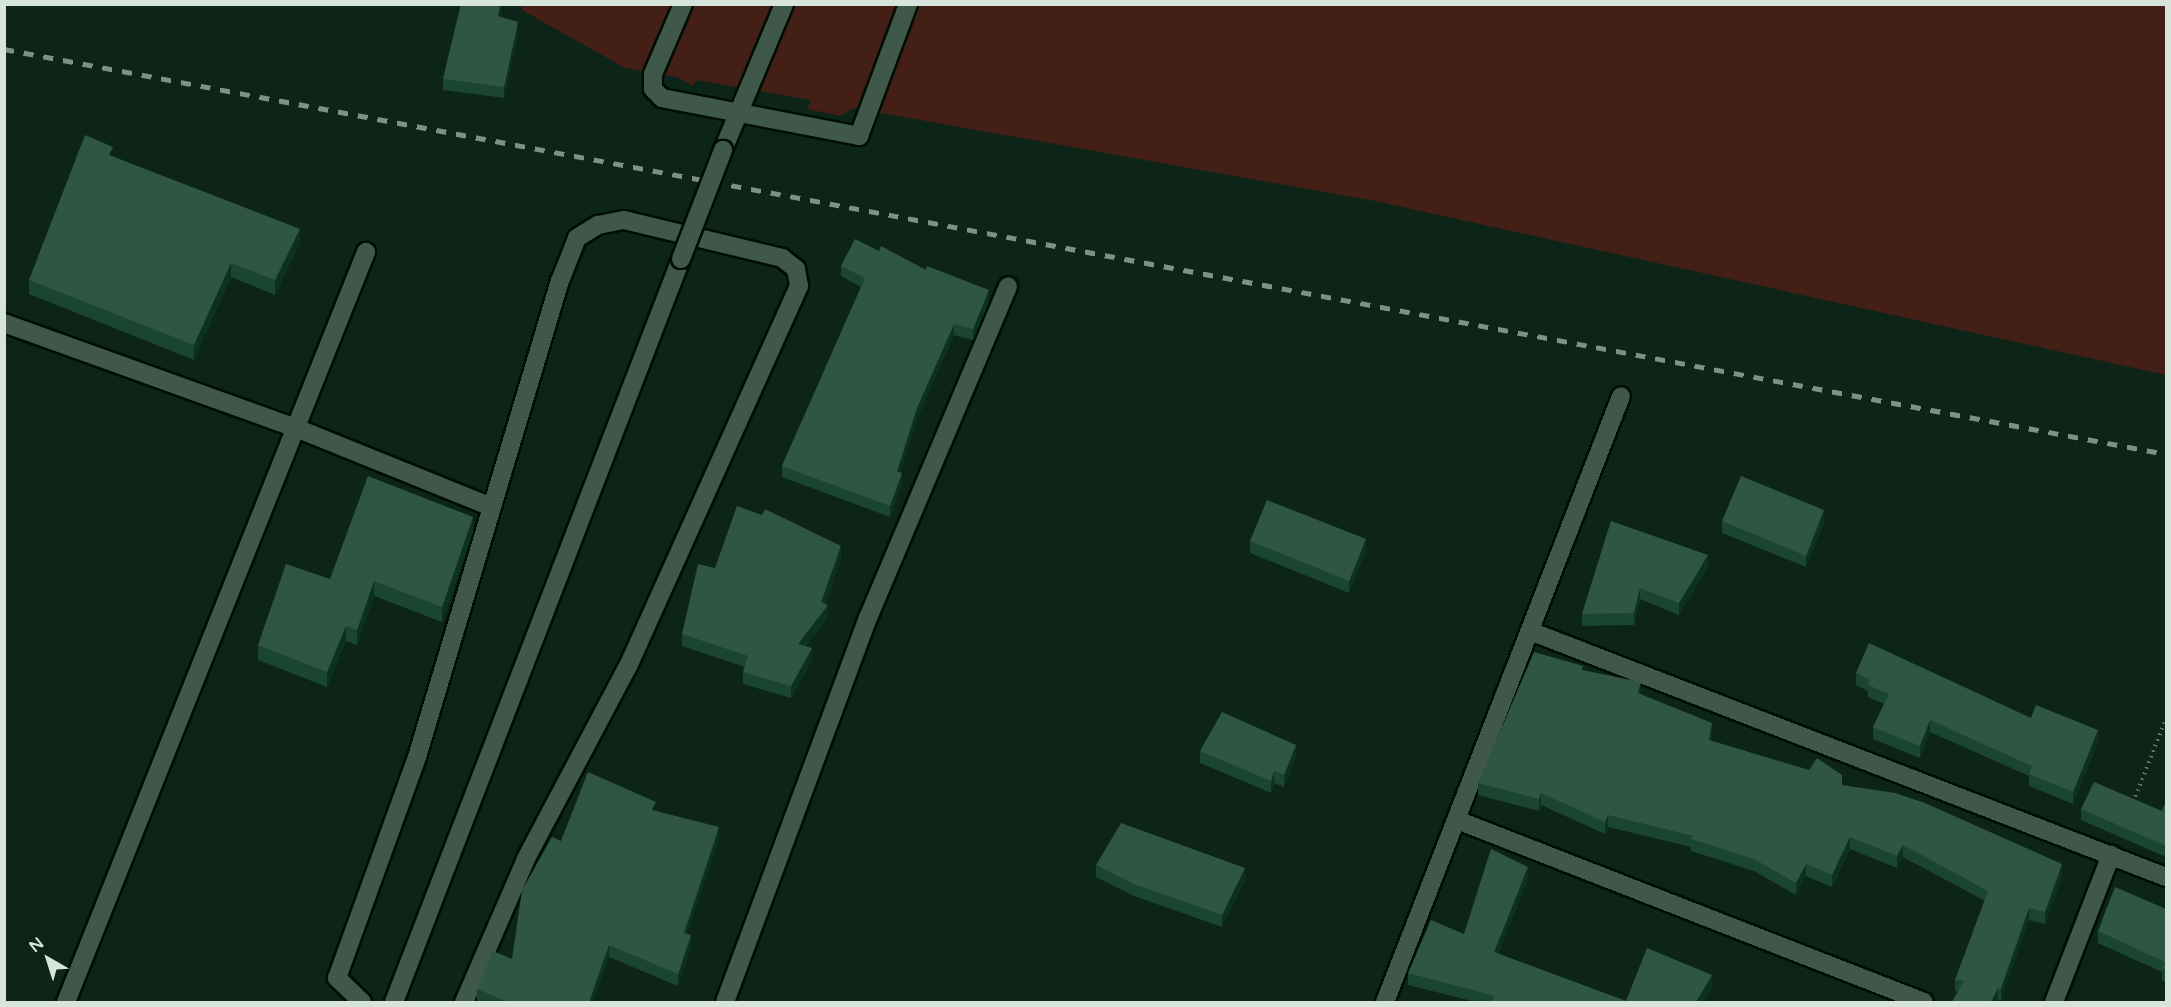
<!DOCTYPE html>
<html>
<head>
<meta charset="utf-8">
<style>
  body { margin:0 }
  #map { position:relative; width:2171px; height:1007px; overflow:hidden; background:#0d2418; font-family:"Varela Round",sans-serif }
  div>[style] { position:absolute }
  .green>* { inset:0; background:#431f16 }
  .path>* { height:4px; margin-top:-2px; transform-origin:0; background:repeating-linear-gradient(90deg,#64776c 0 1.5px,transparent 0 6px) }
  .roads { filter:drop-shadow(2px 0 #000d04) drop-shadow(-2px 0 #000d04) drop-shadow(0 2px #000d04) drop-shadow(0 -2px #000d04) }
  .lane>* { height:18px; margin:-9px; padding:0 9px; transform-origin:9px; border-radius:9px; background:#3f584a }
  .street>* { height:18px; margin:-9px; padding:0 9px; transform-origin:9px; border-radius:9px; background:#3f584a }
  .secondary>* { height:18px; margin:-9px; padding:0 9px; transform-origin:9px; border-radius:9px; background:#3f584a }
  .rail>* { height:4.5px; margin-top:-2.25px; transform-origin:0; background:repeating-linear-gradient(90deg,#7f9187 0 10px,transparent 0 20px) }
  .bridges { filter:drop-shadow(2px 0 #000d04) drop-shadow(-2px 0 #000d04) drop-shadow(0 2px #000d04) drop-shadow(0 -2px #000d04) }
  .secondary-bridge>* { height:18px; margin:-9px; padding:0 9px; transform-origin:9px; border-radius:9px; background:#3f584a }
  .wall>* { inset:0; background:#1a4531 }
  .shaded-wall>* { inset:0; background:#0c311f }
  .building>* { inset:0; background:#2e5643 }
  span { translate:-50% -50%; white-space:nowrap; text-align:center; line-height:1.15; -webkit-text-stroke:4.5px #0d2418; paint-order:stroke }
  .frame { position:absolute; inset:0; border:6px solid #d6e4db; pointer-events:none }
  .north { position:absolute; left:18px; top:929px; width:60px; height:60px; -webkit-text-stroke:4px #0d2418; paint-order:stroke; rotate:321deg; font-size:16px; font-weight:700; line-height:24px; text-align:center; color:#d6e4db }
  .north::after { content:''; display:block; margin:auto; width:21px; height:27px; background:#d6e4db; clip-path:polygon(50% 0,100% 100%,50% 72%,0 100%) }
</style>
</head>
<body>
<div id="map">
  <div class="green">
    <i style="clip-path:polygon(521px 5px,2166px 5px,2166px 375px,1375px 201px,853px 108px,841px 116px,807px 109px,811px 100px,696px 80px,693px 86px,677px 77px,625px 68px,522px 10px)"></i>
  </div>
  <div class="path">
    <i style="left:2133px;top:802px;width:89px;rotate:-68.3deg"></i>
  </div>
  <div class="roads">
    <div class="lane">
      <i style="left:4px;top:323px;width:310px;rotate:19.8deg"></i>
    </div>
    <div class="street">
      <i style="left:683px;top:4px;width:76px;rotate:113.2deg"></i>
      <i style="left:653px;top:74px;width:15px;rotate:90deg"></i>
      <i style="left:653px;top:89px;width:13px;rotate:45deg"></i>
      <i style="left:662px;top:98px;width:201px;rotate:10.9deg"></i>
      <i style="left:859px;top:136px;width:141px;rotate:-69.6deg"></i>
      <i style="left:296px;top:428px;width:211px;rotate:22deg"></i>
      <i style="left:1530px;top:631px;width:682px;rotate:21.15deg"></i>
      <i style="left:1457px;top:820px;width:501px;rotate:21.29deg"></i>
      <i style="left:66px;top:1002px;width:808px;rotate:-68.2deg"></i>
      <i style="left:362px;top:1002px;width:35px;rotate:-136deg"></i>
      <i style="left:337px;top:978px;width:235px;rotate:-70.1deg"></i>
      <i style="left:417px;top:757px;width:497px;rotate:-73.3deg"></i>
      <i style="left:560px;top:281px;width:46px;rotate:-68.4deg"></i>
      <i style="left:577px;top:238px;width:25px;rotate:-32deg"></i>
      <i style="left:598px;top:225px;width:26px;rotate:-11deg"></i>
      <i style="left:624px;top:220px;width:163px;rotate:13.5deg"></i>
      <i style="left:782px;top:258px;width:18px;rotate:38deg"></i>
      <i style="left:796px;top:269px;width:17px;rotate:80deg"></i>
      <i style="left:799px;top:286px;width:417px;rotate:114.2deg"></i>
      <i style="left:628px;top:666px;width:218px;rotate:117.9deg"></i>
      <i style="left:526px;top:859px;width:156px;rotate:113.4deg"></i>
      <i style="left:725px;top:1002px;width:410px;rotate:-69.6deg"></i>
      <i style="left:868px;top:618px;width:360px;rotate:-67.1deg"></i>
      <i style="left:1385px;top:1002px;width:650px;rotate:-68.72deg"></i>
      <i style="left:2054px;top:1002px;width:158px;rotate:-68.8deg"></i>
    </div>
    <div class="secondary">
      <i style="left:723px;top:150px;width:158px;rotate:-67.3deg"></i>
      <i style="left:394px;top:1002px;width:797px;rotate:-68.88deg"></i>
    </div>
  </div>
  <div class="rail">
    <i style="left:4px;top:49px;width:2200px;rotate:10.61deg"></i>
  </div>
  <div class="bridges">
    <div class="secondary-bridge">
      <i style="left:681px;top:259px;width:117px;rotate:-68.9deg"></i>
    </div>
  </div>
  <div class="wall">
    <i style="clip-path:polygon(461px 4px,502px 4px,500px 16px,518px 33px,504px 98px,443px 90px,443px 79px)"></i>
    <i style="clip-path:polygon(113px 156px,300px 243px,275px 295px,231px 277px,194px 360px,29px 294px,29px 280px)"></i>
    <i style="clip-path:polygon(879px 251px,926px 270px,989px 301px,973px 340px,954px 335px,917px 419px,900px 473px,902px 484px,890px 517px,782px 477px,782px 466px,861px 287px,841px 276px,841px 266px)"></i>
    <i style="clip-path:polygon(1611px 521px,1708px 567px,1679px 615px,1640px 599px,1634px 625px,1582px 626px,1582px 614px)"></i>
    <i style="clip-path:polygon(1722px 521px,1824px 522px,1806px 567px,1722px 533px)"></i>
    <i style="clip-path:polygon(473px 532px,442px 622px,374px 596px,357px 645px,346px 641px,327px 687px,258px 660px,258px 645px,330px 579px)"></i>
    <i style="clip-path:polygon(1250px 541px,1366px 551px,1349px 593px,1250px 553px)"></i>
    <i style="clip-path:polygon(841px 558px,825px 604px,828px 617px,806px 646px,812px 660px,791px 698px,743px 684px,743px 672px,745px 667px,682px 646px,682px 634px,715px 568px)"></i>
    <i style="clip-path:polygon(1583px 671px,1641px 694px,1712px 735px,1711px 741px,1842px 785px,2062px 876px,2045px 924px,2029px 920px,2001px 1000px,1998px 1000px,1996px 1002px,1952px 1002px,1958px 992px,1955px 991px,1955px 980px,1985px 901px,1903px 857px,1897px 868px,1850px 849px,1832px 887px,1806px 876px,1796px 895px,1754px 871px,1691px 851px,1691px 847px,1608px 827px,1605px 834px,1541px 805px,1539px 811px,1478px 795px,1478px 783px)"></i>
    <i style="clip-path:polygon(1856px 673px,2031px 718px,2098px 742px,2073px 804px,2029px 786px,2029px 776px,1930px 732px,1920px 758px,1873px 739px,1873px 727px,1884px 704px,1868px 697px,1868px 691px,1856px 685px)"></i>
    <i style="clip-path:polygon(1200px 751px,1296px 757px,1284px 787px,1274px 783px,1271px 793px,1200px 763px)"></i>
    <i style="clip-path:polygon(2166px 801px,2166px 857px,2081px 820px,2081px 809px,2162px 811px)"></i>
    <i style="clip-path:polygon(656px 810px,719px 839px,687px 934px,691px 947px,678px 986px,609px 957px,593px 1002px,481px 1002px,477px 1001px,477px 989px,512px 959px,561px 841px)"></i>
    <i style="clip-path:polygon(1096px 865px,1245px 880px,1222px 927px,1134px 896px,1096px 877px)"></i>
    <i style="clip-path:polygon(1528px 879px,1498px 954px,1626px 1001px,1712px 987px,1703px 1002px,1476px 1002px,1408px 985px,1408px 973px,1464px 934px)"></i>
    <i style="clip-path:polygon(2166px 909px,2166px 982px,2162px 980px,2162px 972px,2098px 943px,2098px 931px)"></i>
  </div>
  <div class="shaded-wall">
    <i style="clip-path:polygon(500px 4px,502px 4px,498px 27px,498px 16px)"></i>
    <i style="clip-path:polygon(518px 22px,518px 33px,504px 98px,504px 87px)"></i>
    <i style="clip-path:polygon(300px 229px,300px 243px,275px 295px,275px 280px)"></i>
    <i style="clip-path:polygon(231px 263px,231px 277px,194px 360px,194px 345px)"></i>
    <i style="clip-path:polygon(989px 290px,989px 301px,973px 340px,973px 329px)"></i>
    <i style="clip-path:polygon(954px 324px,954px 335px,917px 419px,897px 482px,897px 471px,917px 408px)"></i>
    <i style="clip-path:polygon(902px 473px,902px 484px,890px 517px,890px 506px)"></i>
    <i style="clip-path:polygon(1824px 510px,1824px 522px,1806px 567px,1806px 556px)"></i>
    <i style="clip-path:polygon(473px 517px,473px 532px,442px 622px,442px 607px)"></i>
    <i style="clip-path:polygon(1366px 539px,1366px 551px,1349px 593px,1349px 581px)"></i>
    <i style="clip-path:polygon(841px 546px,841px 558px,821px 614px,821px 602px)"></i>
    <i style="clip-path:polygon(1708px 555px,1708px 567px,1679px 615px,1679px 603px)"></i>
    <i style="clip-path:polygon(374px 581px,374px 596px,357px 645px,357px 630px)"></i>
    <i style="clip-path:polygon(1640px 588px,1640px 599px,1634px 625px,1634px 613px)"></i>
    <i style="clip-path:polygon(828px 605px,828px 617px,798px 656px,798px 644px)"></i>
    <i style="clip-path:polygon(346px 626px,346px 641px,327px 687px,327px 672px)"></i>
    <i style="clip-path:polygon(812px 648px,812px 660px,791px 698px,791px 686px)"></i>
    <i style="clip-path:polygon(1641px 682px,1641px 694px,1638px 693px)"></i>
    <i style="clip-path:polygon(1930px 720px,1930px 732px,1920px 758px,1920px 746px)"></i>
    <i style="clip-path:polygon(1712px 723px,1712px 735px,1709px 752px,1709px 740px)"></i>
    <i style="clip-path:polygon(2098px 730px,2098px 742px,2073px 804px,2073px 792px)"></i>
    <i style="clip-path:polygon(1296px 745px,1296px 757px,1284px 787px,1284px 775px)"></i>
    <i style="clip-path:polygon(1274px 771px,1274px 783px,1271px 793px,1271px 781px)"></i>
    <i style="clip-path:polygon(1541px 793px,1541px 805px,1539px 811px,1539px 799px)"></i>
    <i style="clip-path:polygon(1608px 815px,1608px 827px,1605px 834px,1605px 822px)"></i>
    <i style="clip-path:polygon(719px 827px,719px 839px,684px 945px,684px 933px)"></i>
    <i style="clip-path:polygon(1850px 837px,1850px 849px,1832px 887px,1832px 875px)"></i>
    <i style="clip-path:polygon(1903px 845px,1903px 857px,1897px 868px,1897px 856px)"></i>
    <i style="clip-path:polygon(1806px 864px,1806px 876px,1796px 895px,1796px 883px)"></i>
    <i style="clip-path:polygon(2062px 864px,2062px 876px,2045px 924px,2045px 912px)"></i>
    <i style="clip-path:polygon(1528px 867px,1528px 879px,1494px 964px,1494px 952px)"></i>
    <i style="clip-path:polygon(1245px 868px,1245px 880px,1222px 927px,1222px 915px)"></i>
    <i style="clip-path:polygon(2029px 908px,2029px 920px,2001px 1000px,2001px 988px)"></i>
    <i style="clip-path:polygon(691px 935px,691px 947px,678px 986px,678px 974px)"></i>
    <i style="clip-path:polygon(609px 945px,609px 957px,593px 1002px,589px 1002px)"></i>
    <i style="clip-path:polygon(1712px 975px,1712px 987px,1703px 1002px,1696px 1002px)"></i>
    <i style="clip-path:polygon(1998px 988px,1998px 1000px,1996px 1002px,1991px 1002px)"></i>
  </div>
  <div class="building">
    <i style="clip-path:polygon(461px 4px,500px 4px,498px 16px,518px 22px,504px 87px,443px 79px)"></i>
    <i style="clip-path:polygon(85px 135px,113px 147px,109px 155px,300px 229px,275px 280px,231px 263px,194px 345px,29px 280px)"></i>
    <i style="clip-path:polygon(855px 239px,879px 251px,881px 246px,926px 270px,927px 266px,989px 290px,973px 329px,954px 324px,917px 408px,897px 471px,902px 473px,890px 506px,782px 466px,865px 278px,841px 266px)"></i>
    <i style="clip-path:polygon(368px 476px,473px 517px,442px 607px,374px 581px,357px 630px,346px 626px,327px 672px,258px 645px,286px 564px,330px 579px)"></i>
    <i style="clip-path:polygon(1741px 476px,1824px 510px,1806px 556px,1722px 521px)"></i>
    <i style="clip-path:polygon(1267px 500px,1366px 539px,1349px 581px,1250px 541px)"></i>
    <i style="clip-path:polygon(737px 506px,762px 515px,765px 509px,841px 546px,821px 602px,828px 605px,798px 644px,812px 648px,791px 686px,743px 672px,748px 656px,682px 634px,698px 564px,715px 568px)"></i>
    <i style="clip-path:polygon(1611px 521px,1708px 555px,1679px 603px,1640px 588px,1634px 613px,1582px 614px)"></i>
    <i style="clip-path:polygon(1869px 643px,2031px 718px,2036px 705px,2098px 730px,2073px 792px,2029px 774px,2032px 766px,1930px 720px,1920px 746px,1873px 727px,1889px 694px,1868px 685px,1870px 680px,1856px 673px)"></i>
    <i style="clip-path:polygon(1534px 652px,1583px 666px,1582px 670px,1641px 682px,1638px 693px,1712px 723px,1709px 740px,1809px 770px,1817px 758px,1842px 775px,1842px 785px,1895px 793px,1925px 803px,2062px 864px,2045px 912px,2029px 908px,2001px 988px,1998px 988px,1991px 1002px,1952px 1002px,1964px 981px,1955px 980px,1988px 891px,1903px 845px,1897px 856px,1850px 837px,1832px 875px,1806px 864px,1796px 883px,1754px 859px,1691px 839px,1693px 836px,1608px 815px,1605px 822px,1541px 793px,1539px 799px,1478px 783px)"></i>
    <i style="clip-path:polygon(1222px 712px,1296px 745px,1284px 775px,1274px 771px,1271px 781px,1200px 751px)"></i>
    <i style="clip-path:polygon(588px 772px,656px 802px,652px 810px,719px 827px,684px 933px,691px 935px,678px 974px,609px 945px,589px 1002px,591px 1002px,508px 1002px,477px 989px,493px 951px,512px 959px,522px 890px,552px 837px,561px 841px)"></i>
    <i style="clip-path:polygon(2094px 782px,2162px 811px,2166px 801px,2166px 846px,2081px 809px)"></i>
    <i style="clip-path:polygon(1121px 823px,1245px 868px,1222px 915px,1134px 884px,1096px 865px)"></i>
    <i style="clip-path:polygon(1491px 849px,1528px 867px,1494px 952px,1626px 1001px,1647px 948px,1712px 975px,1696px 1002px,1491px 1002px,1495px 996px,1408px 973px,1431px 920px,1464px 934px)"></i>
    <i style="clip-path:polygon(2115px 887px,2166px 909px,2166px 970px,2162px 968px,2165px 962px,2098px 931px)"></i>
  </div>
  <div class="frame"></div>
  <div class="north">N</div>
</div>
</body>
</html>
